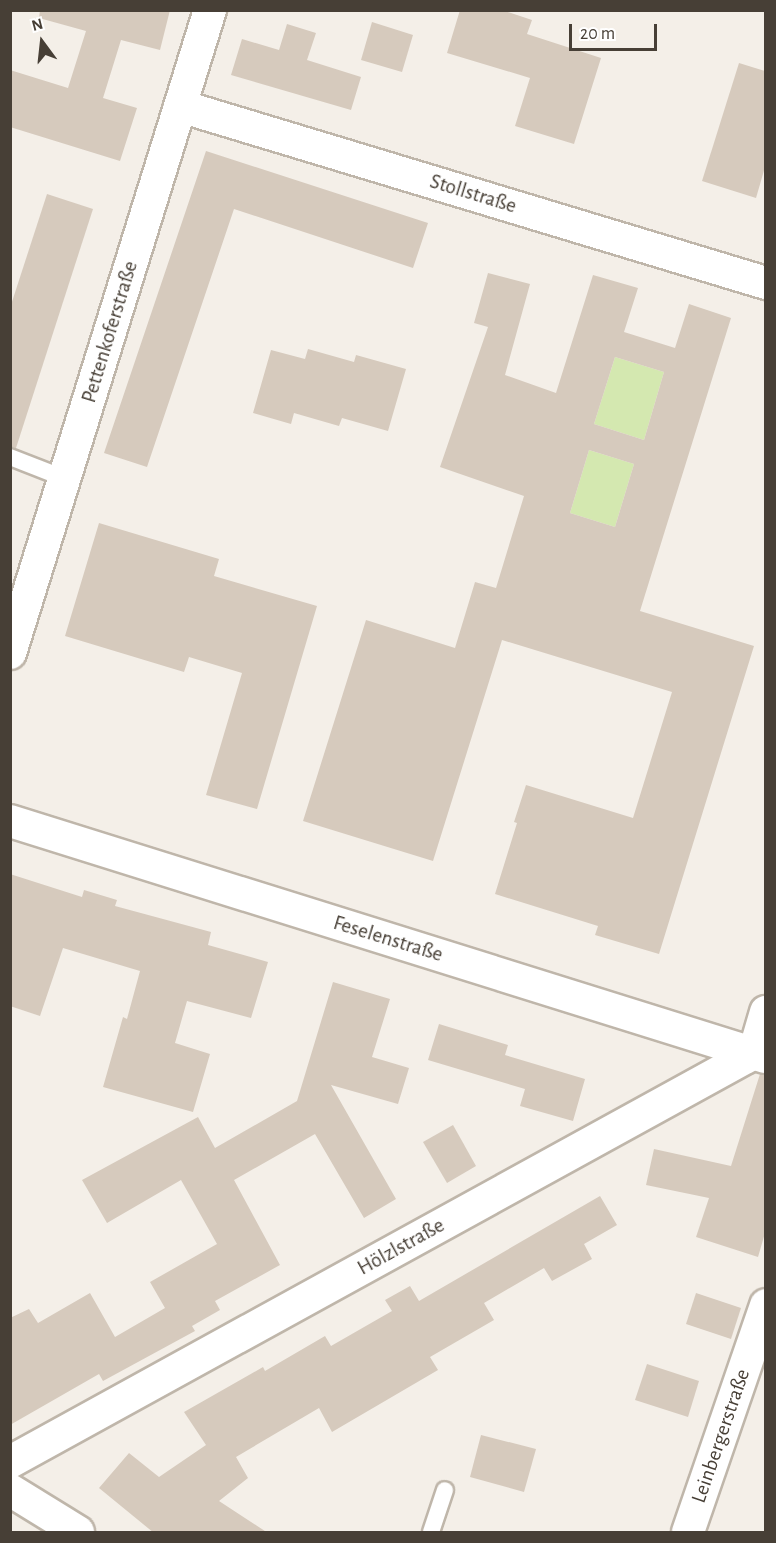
<!DOCTYPE html>
<html>
<head>
<meta charset="utf-8">
<style>
  body { margin:0 }
  #map { position:relative; width:776px; height:1543px; overflow:hidden; background:#f4efe8; font-family:"Alegreya Sans",sans-serif }
  div>[style] { position:absolute }
  .green>* { inset:0; background:#d4e8b0 }
  .building>* { inset:0; background:#d6cabd }
  .roads { filter:drop-shadow(2px 0 #bfb6aa) drop-shadow(-2px 0 #bfb6aa) drop-shadow(0 2px #bfb6aa) drop-shadow(0 -2px #bfb6aa) }
  .service>* { height:16px; margin:-8px; padding:0 8px; transform-origin:8px; border-radius:8px; background:#fff }
  .minor>* { height:32px; margin:-16px; padding:0 16px; transform-origin:16px; border-radius:16px; background:#fff }
  span { translate:-50% -50%; white-space:nowrap; text-align:center; line-height:1.15; -webkit-text-stroke:5px #fff; paint-order:stroke }
  .street-label { font-size:21px; color:#473f36 }
  .frame { position:absolute; inset:0; border:12px solid #473f36; pointer-events:none }
  .north { position:absolute; left:12px; top:12px; width:60px; height:60px; -webkit-text-stroke:4px #fff; paint-order:stroke; rotate:345deg; font-size:16px; font-weight:700; line-height:24px; text-align:center; color:#473f36 }
  .north::after { content:''; display:block; margin:auto; width:21px; height:27px; background:#473f36; clip-path:polygon(50% 0,100% 100%,50% 72%,0 100%) }
  .scale { position:absolute; left:569px; top:24px; width:88px; height:27px; box-sizing:border-box; border:3px solid #473f36; border-top:0; padding-left:8px; font-size:18px; line-height:21px; white-space:nowrap; color:#473f36; -webkit-text-stroke:4px #fff; paint-order:stroke }
</style>
</head>
<body>
<div id="map">
  <div class="green">
    <i style="clip-path:polygon(615px 357px,664px 372px,644px 440px,594px 424px)"></i>
    <i style="clip-path:polygon(589px 450px,634px 464px,615px 527px,570px 513px)"></i>
  </div>
  <div class="building">
    <i style="clip-path:polygon(40px 10px,170px 10px,160px 50px,121px 40px,103px 98px,137px 108px,120px 161px,10px 127px,10px 70px,68px 88px,86px 31px,39px 18px)"></i>
    <i style="clip-path:polygon(460px 10px,502px 10px,532px 20px,527px 34px,601px 58px,574px 144px,515px 126px,530px 78px,447px 53px)"></i>
    <i style="clip-path:polygon(372px 22px,413px 35px,402px 72px,361px 60px)"></i>
    <i style="clip-path:polygon(287px 24px,316px 33px,307px 60px,361px 77px,351px 110px,231px 75px,242px 39px,279px 50px)"></i>
    <i style="clip-path:polygon(739px 63px,765px 71px,765px 167px,756px 198px,702px 181px)"></i>
    <i style="clip-path:polygon(206px 151px,428px 223px,413px 268px,234px 209px,147px 467px,104px 453px)"></i>
    <i style="clip-path:polygon(47px 194px,93px 209px,16px 448px,10px 447px,10px 308px)"></i>
    <i style="clip-path:polygon(evenodd,488px 273px,530px 284px,505px 375px,556px 393px,593px 275px,638px 288px,624px 332px,675px 348px,689px 304px,731px 318px,640px 611px,754px 646px,659px 954px,595px 935px,598px 926px,495px 894px,517px 823px,514px 822px,526px 785px,633px 818px,672px 692px,502px 640px,433px 861px,303px 821px,366px 620px,455px 648px,475px 582px,496px 588px,524px 496px,440px 467px,488px 327px,474px 323px,488px 273px,615px 357px,664px 372px,644px 440px,594px 424px,615px 357px,488px 273px,589px 450px,634px 464px,615px 527px,570px 513px,589px 450px)"></i>
    <i style="clip-path:polygon(308px 349px,354px 362px,356px 355px,406px 369px,388px 431px,342px 418px,339px 426px,294px 413px,291px 424px,253px 413px,271px 350px,305px 359px)"></i>
    <i style="clip-path:polygon(99px 523px,219px 559px,214px 576px,317px 606px,257px 809px,206px 795px,242px 673px,189px 657px,184px 672px,65px 636px)"></i>
    <i style="clip-path:polygon(10px 874px,82px 897px,84px 890px,117px 900px,115px 906px,211px 932px,208px 945px,268px 962px,251px 1018px,187px 1001px,175px 1043px,210px 1054px,193px 1112px,103px 1087px,123px 1017px,127px 1019px,140px 971px,63px 948px,40px 1016px,10px 1006px)"></i>
    <i style="clip-path:polygon(333px 982px,390px 999px,372px 1057px,409px 1068px,398px 1104px,331px 1085px,396px 1199px,364px 1218px,315px 1134px,234px 1180px,280px 1265px,215px 1301px,220px 1310px,192px 1326px,195px 1331px,103px 1381px,99px 1374px,10px 1425px,10px 1318px,29px 1309px,38px 1323px,90px 1293px,115px 1337px,165px 1308px,150px 1282px,217px 1244px,181px 1180px,107px 1223px,82px 1180px,198px 1117px,215px 1148px,297px 1101px)"></i>
    <i style="clip-path:polygon(439px 1024px,508px 1045px,505px 1055px,585px 1079px,573px 1121px,520px 1106px,525px 1089px,428px 1060px)"></i>
    <i style="clip-path:polygon(760px 1074px,765px 1075px,765px 1233px,758px 1257px,696px 1237px,709px 1198px,646px 1185px,654px 1149px,731px 1166px)"></i>
    <i style="clip-path:polygon(453px 1125px,476px 1166px,447px 1183px,423px 1142px)"></i>
    <i style="clip-path:polygon(600px 1196px,617px 1225px,584px 1244px,592px 1259px,552px 1281px,544px 1268px,484px 1303px,494px 1320px,430px 1357px,438px 1370px,332px 1432px,319px 1408px,236px 1457px,248px 1478px,219px 1501px,268px 1533px,154px 1533px,99px 1488px,129px 1453px,159px 1477px,206px 1445px,184px 1412px,263px 1367px,265px 1371px,325px 1336px,331px 1346px,392px 1311px,385px 1300px,410px 1286px,419px 1301px)"></i>
    <i style="clip-path:polygon(696px 1293px,741px 1308px,731px 1339px,686px 1324px)"></i>
    <i style="clip-path:polygon(647px 1364px,699px 1381px,688px 1417px,635px 1400px)"></i>
    <i style="clip-path:polygon(481px 1435px,536px 1449px,524px 1492px,470px 1477px)"></i>
  </div>
  <div class="roads">
    <div class="service">
      <i style="left:10px;top:457px;width:58px;rotate:21.3deg"></i>
      <i style="left:431px;top:1532px;width:44px;rotate:-71.6deg"></i>
    </div>
    <div class="minor">
      <i style="left:180px;top:106px;width:612px;rotate:16.81deg"></i>
      <i style="left:10px;top:653px;width:673px;rotate:-72.72deg"></i>
      <i style="left:10px;top:821px;width:791px;rotate:17.36deg"></i>
      <i style="left:10px;top:1462px;width:849px;rotate:-28.8deg"></i>
      <i style="left:754px;top:1053px;width:43px;rotate:-73.7deg"></i>
      <i style="left:10px;top:1490px;width:80px;rotate:31.7deg"></i>
      <i style="left:688px;top:1532px;width:240px;rotate:-71deg"></i>
    </div>
  </div>
  <div class="street-label">
    <span style="left:473px;top:194px;rotate:17deg">Stollstraße</span>
    <span style="left:110px;top:332px;rotate:-73deg">Pettenkoferstraße</span>
    <span style="left:388px;top:939px;rotate:17deg">Feselenstraße</span>
    <span style="left:401px;top:1247px;rotate:-29deg">Hölzlstraße</span>
    <span style="left:721px;top:1436px;rotate:-71deg">Leinbergerstraße</span>
  </div>
  <div class="frame"></div>
  <div class="north">N</div>
  <div class="scale">20 m</div>
</div>
</body>
</html>
